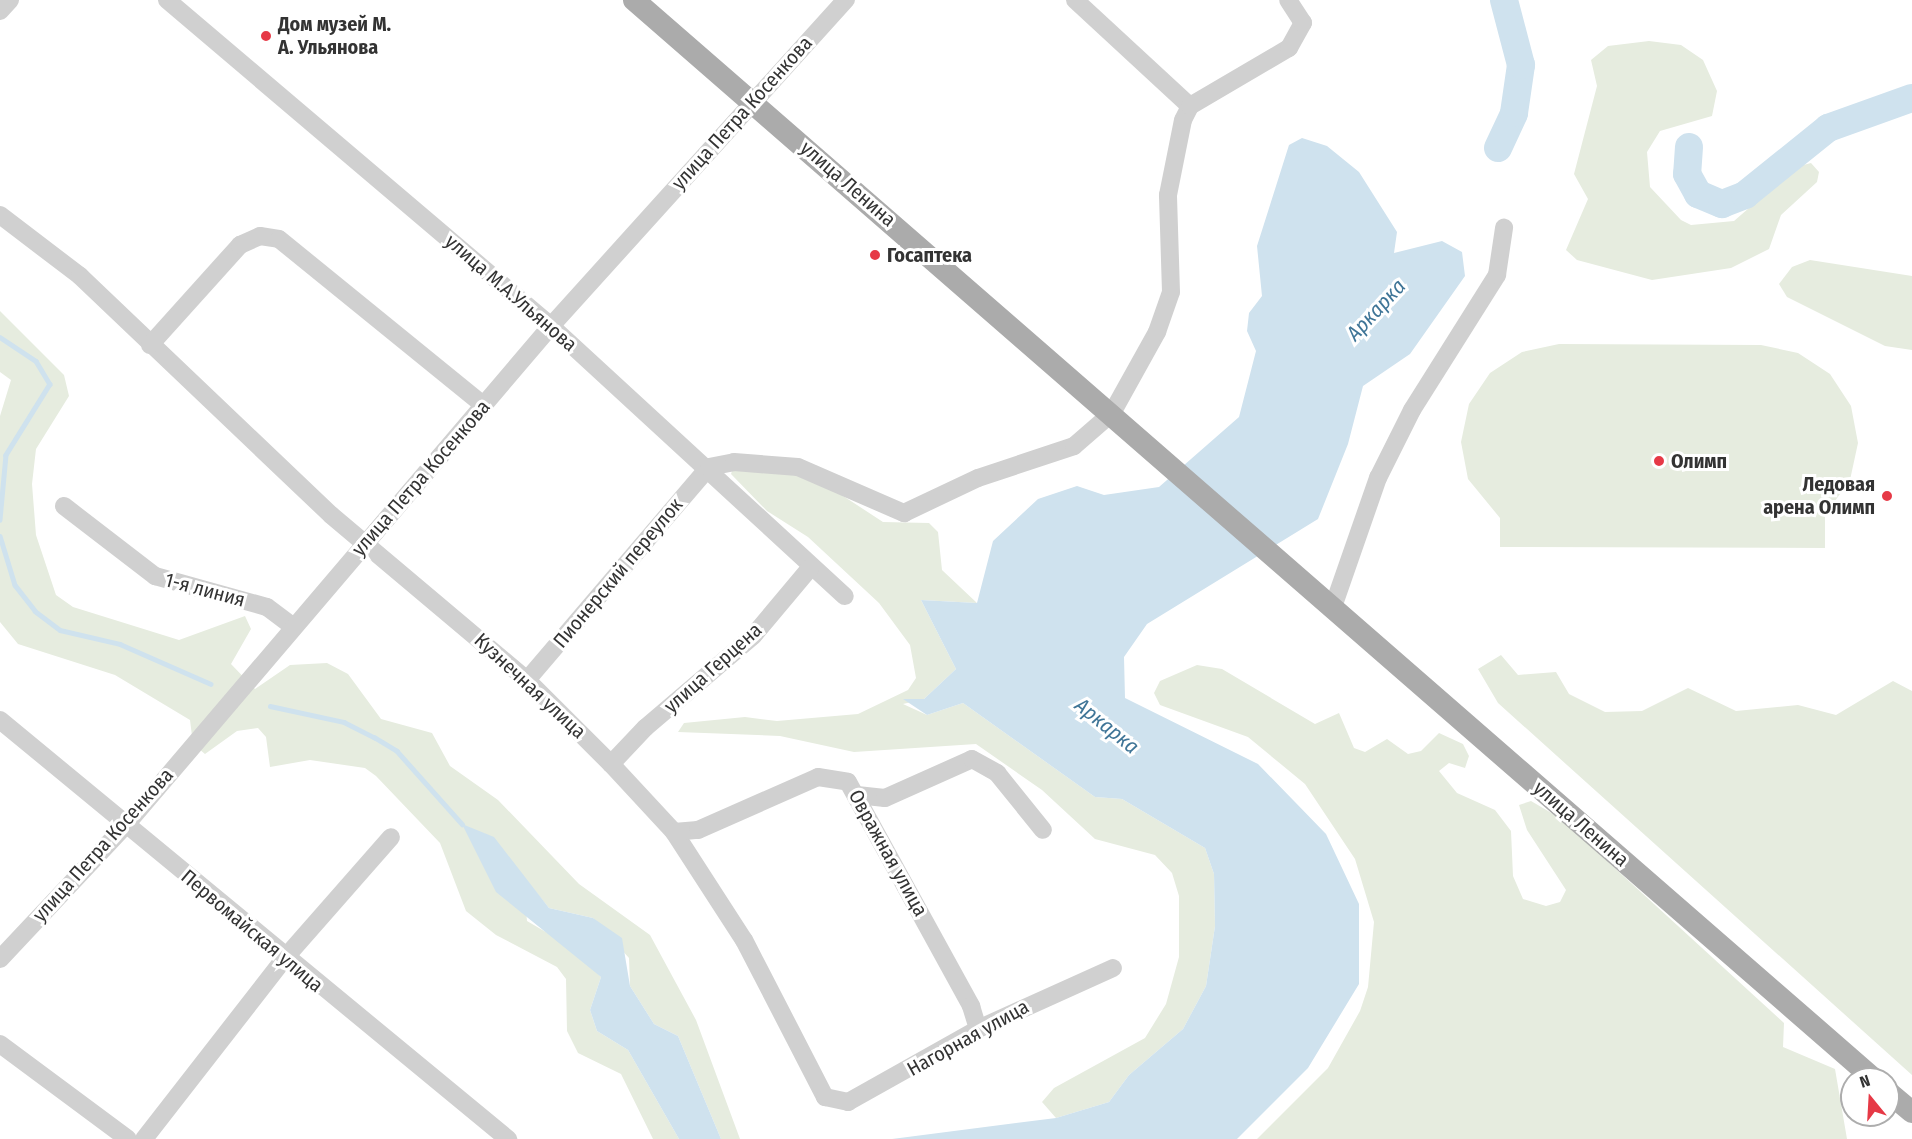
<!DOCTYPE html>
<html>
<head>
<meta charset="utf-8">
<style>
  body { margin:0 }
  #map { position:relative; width:1912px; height:1139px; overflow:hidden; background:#fff; font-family:"Fira Sans Condensed",sans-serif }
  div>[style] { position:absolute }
  .green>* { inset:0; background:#e6ecdf }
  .water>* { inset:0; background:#cfe2ee }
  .stream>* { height:4.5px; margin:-2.25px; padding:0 2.25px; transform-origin:2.25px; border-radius:2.25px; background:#cfe2ee }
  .river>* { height:28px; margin:-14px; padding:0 14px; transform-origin:14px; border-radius:14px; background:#cfe2ee }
  .minor>* { height:18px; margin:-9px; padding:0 9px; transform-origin:9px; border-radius:9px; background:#d0d0d0 }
  .major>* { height:22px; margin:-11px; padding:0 11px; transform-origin:11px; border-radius:11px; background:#ababab }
  .dots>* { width:16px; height:16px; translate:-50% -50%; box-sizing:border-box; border:3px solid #fff; border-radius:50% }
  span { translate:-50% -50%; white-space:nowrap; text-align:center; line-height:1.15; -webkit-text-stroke:6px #fff; paint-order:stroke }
  .poi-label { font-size:20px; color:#333; font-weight:700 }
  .left { translate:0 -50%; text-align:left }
  .right { translate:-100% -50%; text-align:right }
  .street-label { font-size:20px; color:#333 }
  .water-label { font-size:21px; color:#3f7597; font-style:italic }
  .north { position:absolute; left:1840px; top:1067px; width:60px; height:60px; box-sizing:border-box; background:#fff; border:2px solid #adadad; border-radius:50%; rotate:342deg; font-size:16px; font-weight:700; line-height:24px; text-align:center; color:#333 }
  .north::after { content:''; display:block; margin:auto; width:21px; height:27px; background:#e63946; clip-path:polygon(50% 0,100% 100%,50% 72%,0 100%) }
</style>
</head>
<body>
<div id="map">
  <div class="green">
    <i style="clip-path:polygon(1649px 41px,1681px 45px,1703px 60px,1717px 91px,1712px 116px,1660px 131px,1647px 152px,1650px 187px,1681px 220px,1691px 225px,1734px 221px,1796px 167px,1811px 163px,1819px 172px,1817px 182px,1781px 215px,1769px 249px,1731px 268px,1652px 280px,1577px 260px,1566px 250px,1588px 199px,1574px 174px,1597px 86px,1591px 60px,1608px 46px)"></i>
    <i style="clip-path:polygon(1810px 260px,1912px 276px,1912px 350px,1885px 346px,1787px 297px,1779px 284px,1792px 267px)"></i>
    <i style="clip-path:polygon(0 311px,64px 375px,69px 396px,36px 449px,32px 484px,36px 535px,56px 595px,73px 607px,179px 640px,245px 616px,251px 629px,231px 664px,255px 689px,290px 665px,327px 663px,348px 674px,381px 719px,432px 733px,450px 766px,498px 800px,579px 884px,650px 935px,696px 1020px,740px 1139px,721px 1139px,678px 1036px,654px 1024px,630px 986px,629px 958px,593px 918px,549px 908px,523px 876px,527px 921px,568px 945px,601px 977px,590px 1010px,597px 1031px,628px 1050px,679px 1139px,653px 1139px,621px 1074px,578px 1053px,567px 1031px,566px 979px,557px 967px,496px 935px,466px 911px,440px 843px,376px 776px,365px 768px,310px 760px,270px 767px,266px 737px,258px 728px,237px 731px,205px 754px,193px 744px,190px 720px,115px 675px,18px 644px,0 622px,0 416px,11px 380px,0 372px)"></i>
    <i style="clip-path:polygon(1559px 344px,1761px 345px,1798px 353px,1830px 374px,1851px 406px,1858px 443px,1850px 480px,1825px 515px,1825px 548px,1500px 547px,1500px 518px,1468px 479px,1461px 442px,1469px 404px,1490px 373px,1522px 352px)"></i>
    <i style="clip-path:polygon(733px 468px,798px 475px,834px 490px,883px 522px,929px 523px,938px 532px,942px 570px,977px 603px,921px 600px,956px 669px,924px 699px,903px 704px,927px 715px,963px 703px,1095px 797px,1122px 799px,1205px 848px,1214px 874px,1215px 926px,1206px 986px,1183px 1029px,1129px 1075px,1109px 1102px,1056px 1118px,1042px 1102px,1054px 1088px,1145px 1038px,1166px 1004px,1179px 957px,1179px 896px,1172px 873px,1155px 855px,1095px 839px,1042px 790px,976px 744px,854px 752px,780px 736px,678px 732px,684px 723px,745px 717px,777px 721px,858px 714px,908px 690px,916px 678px,910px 645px,879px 603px,808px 537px,767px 511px,731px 474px)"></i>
    <i style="clip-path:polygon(1501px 655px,1518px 675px,1556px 672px,1569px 694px,1605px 712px,1642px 711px,1688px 688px,1736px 711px,1798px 705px,1836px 715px,1893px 681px,1912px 691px,1912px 1075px,1498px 703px,1478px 669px)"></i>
    <i style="clip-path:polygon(1197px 665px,1222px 669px,1315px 724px,1339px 713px,1354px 748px,1365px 752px,1387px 739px,1408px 754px,1421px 751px,1439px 733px,1463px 744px,1469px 756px,1465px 768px,1449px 763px,1439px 771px,1457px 793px,1495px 810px,1511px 831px,1513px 876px,1523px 899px,1546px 906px,1560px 902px,1566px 890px,1527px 830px,1519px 805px,1531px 801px,1560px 818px,1784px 1023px,1783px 1047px,1835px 1069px,1847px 1139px,1257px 1139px,1328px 1068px,1360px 1011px,1368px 987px,1374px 922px,1355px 859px,1305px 784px,1248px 737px,1160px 705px,1154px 693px,1160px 681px)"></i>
  </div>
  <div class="water">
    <i style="clip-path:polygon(1302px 138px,1327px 146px,1359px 172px,1397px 232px,1394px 253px,1442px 241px,1462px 252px,1465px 276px,1410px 354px,1363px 386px,1348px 444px,1318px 519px,1147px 624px,1124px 657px,1125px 698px,1258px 764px,1326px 834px,1359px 904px,1359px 984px,1308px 1068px,1237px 1139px,892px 1139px,1056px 1118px,1109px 1102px,1129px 1075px,1183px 1029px,1206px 986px,1215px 926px,1214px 874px,1205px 848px,1122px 799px,1095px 797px,963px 703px,927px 715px,903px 699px,924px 699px,956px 669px,921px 600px,977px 603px,993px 541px,1038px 499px,1077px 486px,1104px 495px,1159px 487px,1239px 417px,1256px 351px,1247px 331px,1249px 313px,1262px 296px,1257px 246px,1289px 145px)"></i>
    <i style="clip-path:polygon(462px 824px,494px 837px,549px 908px,593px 918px,622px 938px,630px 986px,654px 1024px,678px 1036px,721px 1139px,679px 1139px,628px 1050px,597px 1031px,590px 1010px,601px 977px,496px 892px)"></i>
  </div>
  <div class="stream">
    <i style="left:0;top:337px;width:43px;rotate:33.7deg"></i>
    <i style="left:36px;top:361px;width:27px;rotate:59deg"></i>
    <i style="left:50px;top:384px;width:84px;rotate:121.8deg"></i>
    <i style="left:6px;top:455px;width:65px;rotate:95.3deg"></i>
    <i style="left:0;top:536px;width:51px;rotate:73deg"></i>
    <i style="left:15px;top:585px;width:33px;rotate:52deg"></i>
    <i style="left:35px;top:611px;width:31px;rotate:37deg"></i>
    <i style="left:60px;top:630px;width:62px;rotate:13.1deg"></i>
    <i style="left:120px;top:644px;width:99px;rotate:23.7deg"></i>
    <i style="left:270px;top:706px;width:76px;rotate:12.2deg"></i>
    <i style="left:344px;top:722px;width:34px;rotate:27deg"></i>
    <i style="left:374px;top:737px;width:27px;rotate:31deg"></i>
    <i style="left:397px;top:751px;width:98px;rotate:48.3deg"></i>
  </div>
  <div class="river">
    <i style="left:1689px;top:147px;width:27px;rotate:94deg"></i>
    <i style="left:1687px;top:174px;width:23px;rotate:61deg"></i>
    <i style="left:1698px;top:194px;width:26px;rotate:23deg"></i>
    <i style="left:1722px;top:204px;width:25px;rotate:-21deg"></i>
    <i style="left:1745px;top:195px;width:107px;rotate:-38.9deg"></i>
    <i style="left:1828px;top:128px;width:89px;rotate:-19.7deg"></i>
    <i style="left:1498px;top:148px;width:38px;rotate:-65deg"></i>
    <i style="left:1514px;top:113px;width:49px;rotate:-81.7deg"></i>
    <i style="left:1521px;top:65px;width:67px;rotate:-104.7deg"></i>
  </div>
  <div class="minor">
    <i style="left:167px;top:0;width:504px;rotate:40.33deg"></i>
    <i style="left:551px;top:326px;width:399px;rotate:42.6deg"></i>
    <i style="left:1075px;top:0;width:156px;rotate:42.7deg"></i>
    <i style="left:0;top:11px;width:15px;rotate:-48deg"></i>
    <i style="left:0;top:215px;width:101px;rotate:37.3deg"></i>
    <i style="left:80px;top:276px;width:347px;rotate:43.6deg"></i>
    <i style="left:331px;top:515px;width:256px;rotate:40.1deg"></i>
    <i style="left:527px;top:680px;width:119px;rotate:45deg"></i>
    <i style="left:611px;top:764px;width:93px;rotate:47.2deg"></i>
    <i style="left:674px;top:832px;width:129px;rotate:57.1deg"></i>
    <i style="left:744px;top:940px;width:177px;rotate:62.7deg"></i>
    <i style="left:825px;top:1097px;width:24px;rotate:12deg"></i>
    <i style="left:848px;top:1102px;width:149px;rotate:-29.3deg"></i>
    <i style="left:978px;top:1029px;width:148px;rotate:-24.3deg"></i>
    <i style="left:150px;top:345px;width:135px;rotate:-48deg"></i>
    <i style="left:240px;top:245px;width:22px;rotate:-24deg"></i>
    <i style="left:260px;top:236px;width:19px;rotate:9deg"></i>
    <i style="left:279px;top:239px;width:263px;rotate:39.1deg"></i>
    <i style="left:64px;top:506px;width:115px;rotate:37.6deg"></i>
    <i style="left:155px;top:576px;width:116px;rotate:15.5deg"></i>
    <i style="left:267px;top:607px;width:30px;rotate:37deg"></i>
    <i style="left:1333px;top:607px;width:137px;rotate:-70.8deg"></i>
    <i style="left:1378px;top:478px;width:76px;rotate:-63.4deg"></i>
    <i style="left:1412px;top:410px;width:160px;rotate:-57.8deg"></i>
    <i style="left:1497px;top:275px;width:48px;rotate:-81.5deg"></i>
    <i style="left:527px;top:680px;width:280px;rotate:-49.5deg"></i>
    <i style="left:709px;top:467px;width:25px;rotate:-11deg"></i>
    <i style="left:734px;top:462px;width:64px;rotate:4.5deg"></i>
    <i style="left:798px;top:467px;width:116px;rotate:23.5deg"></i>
    <i style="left:904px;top:513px;width:82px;rotate:-25.3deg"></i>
    <i style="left:978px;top:478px;width:101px;rotate:-18.4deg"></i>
    <i style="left:1074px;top:446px;width:50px;rotate:-41deg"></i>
    <i style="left:1112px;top:413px;width:93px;rotate:-60.9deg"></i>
    <i style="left:1157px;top:332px;width:42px;rotate:-70.7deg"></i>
    <i style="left:1171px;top:292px;width:97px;rotate:-91.8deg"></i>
    <i style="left:1168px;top:195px;width:76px;rotate:-78.7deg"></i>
    <i style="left:1183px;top:120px;width:16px;rotate:-63deg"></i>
    <i style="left:1190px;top:106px;width:115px;rotate:-30.4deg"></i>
    <i style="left:1289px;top:48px;width:29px;rotate:-61deg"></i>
    <i style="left:1303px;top:23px;width:27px;rotate:-123deg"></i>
    <i style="left:0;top:720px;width:659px;rotate:39.52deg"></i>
    <i style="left:611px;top:764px;width:50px;rotate:-46.6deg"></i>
    <i style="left:645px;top:728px;width:142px;rotate:-40.4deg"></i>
    <i style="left:753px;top:636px;width:90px;rotate:-50deg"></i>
    <i style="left:857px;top:795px;width:28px;rotate:6deg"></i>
    <i style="left:885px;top:798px;width:95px;rotate:-24.1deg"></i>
    <i style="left:972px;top:759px;width:29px;rotate:29deg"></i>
    <i style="left:997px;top:773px;width:73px;rotate:51.1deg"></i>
    <i style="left:674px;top:832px;width:24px;rotate:-5deg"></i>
    <i style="left:698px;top:830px;width:131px;rotate:-23.8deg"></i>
    <i style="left:818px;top:777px;width:30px;rotate:9deg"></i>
    <i style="left:848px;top:782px;width:256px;rotate:61.2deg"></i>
    <i style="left:971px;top:1006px;width:24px;rotate:73deg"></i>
    <i style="left:0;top:959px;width:183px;rotate:-46.8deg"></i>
    <i style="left:125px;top:826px;width:657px;rotate:-49.57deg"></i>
    <i style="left:551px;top:326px;width:440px;rotate:-47.9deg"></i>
    <i style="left:0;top:1044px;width:159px;rotate:36.6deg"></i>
    <i style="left:144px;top:1139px;width:228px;rotate:-52.1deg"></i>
    <i style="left:284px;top:959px;width:162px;rotate:-48.7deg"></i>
  </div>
  <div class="major">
    <i style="left:634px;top:0;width:1644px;rotate:41.03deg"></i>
    <i style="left:1888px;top:1092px;width:31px;rotate:40deg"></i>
  </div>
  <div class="dots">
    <i style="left:266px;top:36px;background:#e63946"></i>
    <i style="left:875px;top:255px;background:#e63946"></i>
    <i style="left:1659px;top:461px;background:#e63946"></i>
    <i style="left:1887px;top:496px;background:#e63946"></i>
  </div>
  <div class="poi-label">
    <span class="left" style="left:278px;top:36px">Дом музей М.<br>А. Ульянова</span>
    <span class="left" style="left:887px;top:255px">Госаптека</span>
    <span class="left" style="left:1671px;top:461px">Олимп</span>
    <span class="right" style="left:1875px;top:496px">Ледовая<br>арена Олимп</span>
  </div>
  <div class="street-label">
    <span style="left:742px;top:113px;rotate:-48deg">улица Петра Косенкова</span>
    <span style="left:848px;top:184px;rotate:41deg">улица Ленина</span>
    <span style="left:511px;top:293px;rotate:41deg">улица М.А.Ульянова</span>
    <span style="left:421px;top:478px;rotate:-49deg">улица Петра Косенкова</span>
    <span style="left:618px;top:573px;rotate:-50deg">Пионерский переулок</span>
    <span style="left:205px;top:590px;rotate:15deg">1-я линия</span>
    <span style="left:713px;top:668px;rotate:-42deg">улица Герцена</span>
    <span style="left:530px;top:686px;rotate:43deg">Кузнечная улица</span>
    <span style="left:1581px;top:824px;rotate:41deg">улица Ленина</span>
    <span style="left:103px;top:845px;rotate:-48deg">улица Петра Косенкова</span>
    <span style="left:888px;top:853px;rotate:61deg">Овражная улица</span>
    <span style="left:252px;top:931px;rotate:40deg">Первомайская улица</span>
    <span style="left:968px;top:1038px;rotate:-29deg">Нагорная улица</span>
  </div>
  <div class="water-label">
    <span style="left:1376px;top:310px;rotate:-47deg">Аркарка</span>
    <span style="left:1107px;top:726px;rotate:39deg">Аркарка</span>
  </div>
  <div class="north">N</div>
</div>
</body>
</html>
